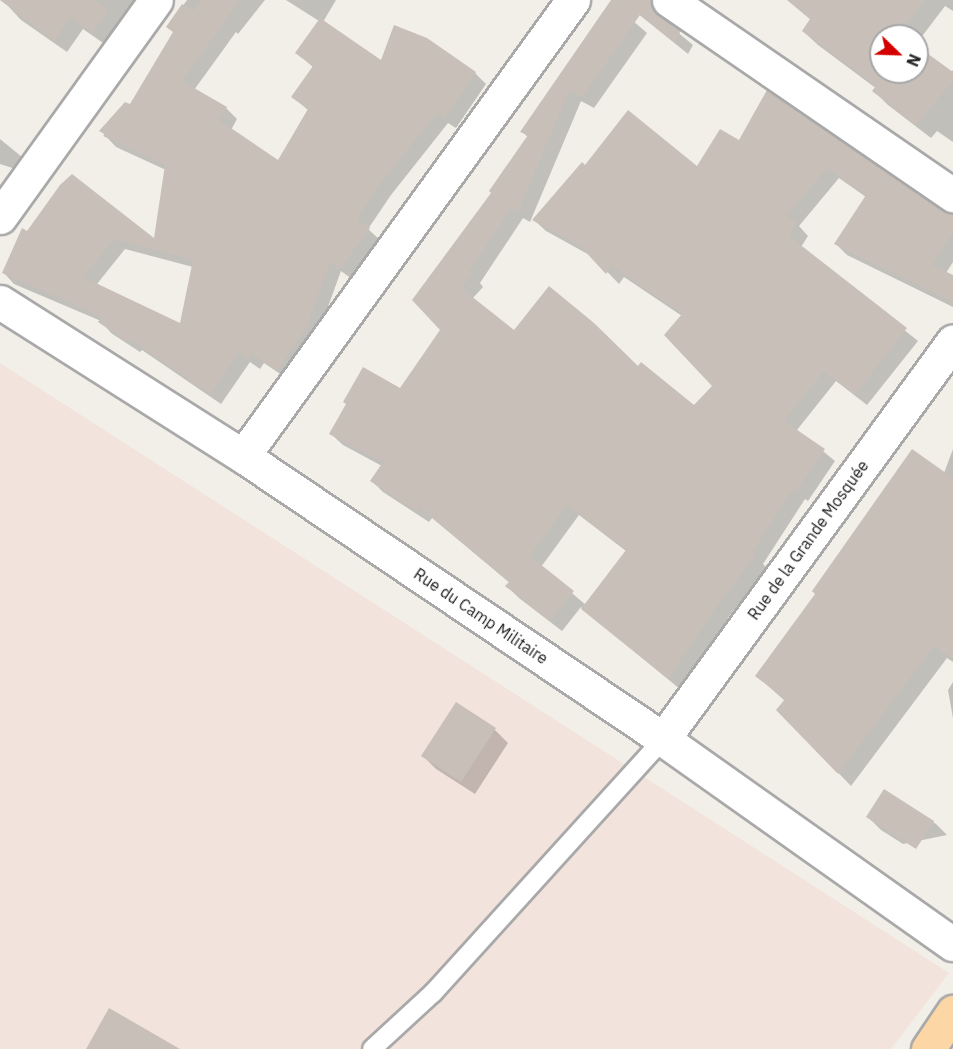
<!DOCTYPE html>
<html>
<head>
<meta charset="utf-8">
<style>
  body { margin:0 }
  #map { position:relative; width:953px; height:1049px; overflow:hidden; background:#f2efe9; font-family:"IBM Plex Sans",sans-serif }
  div>[style] { position:absolute }
  .military>* { inset:0; background:#f3e3dd }
  .shadow>* { inset:0; background:#0003 }
  .building>* { inset:0; background:#c7bfb8 }
  .roads { filter:drop-shadow(2px 0 #a9a9a9) drop-shadow(-2px 0 #a9a9a9) drop-shadow(0 2px #a9a9a9) drop-shadow(0 -2px #a9a9a9) }
  .service>* { height:18px; margin:-9px; padding:0 9px; transform-origin:9px; border-radius:9px; background:#fff }
  .minor>* { height:33px; margin:-16.5px; padding:0 16.5px; transform-origin:16.5px; border-radius:16.5px; background:#fff }
  .tertiary>* { height:33px; margin:-16.5px; padding:0 16.5px; transform-origin:16.5px; border-radius:16.5px; background:#fff }
  .primary>* { height:33px; margin:-16.5px; padding:0 16.5px; transform-origin:16.5px; border-radius:16.5px; background:#fcd6a4 }
  span { translate:-50% -50%; white-space:nowrap; text-align:center; line-height:1.15; -webkit-text-stroke:4.5px #fff; paint-order:stroke }
  .street-label { font-size:16px; color:#222 }
  .north { position:absolute; left:869px; top:24px; width:60px; height:60px; box-sizing:border-box; background:#fff; border:2px solid #a7a7a7; border-radius:50%; rotate:113deg; font-size:16px; font-weight:700; line-height:24px; text-align:center; color:#222 }
  .north::after { content:''; display:block; margin:auto; width:21px; height:27px; background:#d40000; clip-path:polygon(50% 0,100% 100%,50% 72%,0 100%) }
</style>
</head>
<body>
<div id="map">
  <div class="military">
    <i style="clip-path:polygon(0 363px,949px 973px,891px 1049px,0 1049px)"></i>
  </div>
  <div class="shadow">
    <i style="clip-path:polygon(12px 0,138px 0,106px 45px,83px 29px,67px 52px,21px 20px,9px 7px)"></i>
    <i style="clip-path:polygon(evenodd,187px 0,265px 0,238px 34px,236px 32px,194px 90px,226px 108px,237px 119px,231px 130px,279px 163px,309px 111px,293px 97px,314px 68px,297px 53px,319px 21px,286px 0,336px 0,323px 22px,381px 62px,426px 40px,475px 73px,486px 84px,456px 128px,448px 123px,391px 195px,368px 229px,380px 240px,352px 279px,341px 271px,317px 337px,289px 380px,264px 363px,260px 369px,250px 362px,221px 404px,142px 350px,140px 352px,111px 333px,101px 321px,14px 284px,4px 273px,27px 233px,155px 241px,166px 170px,116px 147px,101px 131px,130px 106px,174px 33px,168px 26px,187px 0,125px 249px,193px 267px,181px 326px,97px 284px,125px 249px)"></i>
    <i style="clip-path:polygon(621px 0,653px 0,664px 11px,664px 21px,693px 45px,688px 54px)"></i>
    <i style="clip-path:polygon(787px 0,953px 0,953px 11px,945px 6px,917px 43px,917px 36px,881px 36px,881px 72px,916px 72px,937px 88px,953px 70px,953px 142px,937px 131px,931px 138px,888px 105px,874px 91px,877px 89px,818px 45px,803px 31px,811px 20px)"></i>
    <i style="clip-path:polygon(evenodd,611px 2px,647px 33px,594px 108px,581px 101px,530px 222px,523px 218px,480px 283px,483px 287px,472px 299px,514px 332px,638px 368px,695px 407px,714px 386px,682px 316px,624px 277px,619px 284px,593px 257px,546px 231px,534px 220px,585px 167px,698px 168px,739px 143px,768px 92px,942px 212px,953px 215px,953px 262px,946px 273px,953px 277px,953px 307px,847px 255px,836px 244px,866px 197px,839px 178px,799px 226px,808px 236px,801px 247px,918px 341px,867px 405px,836px 381px,797px 430px,835px 461px,808px 501px,805px 499px,763px 564px,767px 568px,730px 615px,681px 690px,581px 607px,562px 631px,519px 598px,507px 586px,510px 583px,432px 518px,429px 522px,383px 492px,372px 481px,382px 466px,343px 445px,331px 434px,401px 390px,442px 330px,493px 193px,528px 137px,522px 132px,611px 2px,579px 515px,626px 551px,586px 605px,541px 567px,579px 515px)"></i>
    <i style="clip-path:polygon(0 139px,33px 166px,28px 173px,0 164px)"></i>
    <i style="clip-path:polygon(953px 449px,953px 662px,947px 658px,851px 786px,778px 710px,785px 701px,757px 676px,944px 473px)"></i>
    <i style="clip-path:polygon(953px 682px,953px 718px,948px 690px)"></i>
    <i style="clip-path:polygon(495px 730px,508px 743px,475px 794px,436px 769px,423px 756px)"></i>
    <i style="clip-path:polygon(885px 791px,936px 824px,947px 835px,903px 844px,881px 830px,868px 817px)"></i>
  </div>
  <div class="building">
    <i style="clip-path:polygon(0 0,95px 0,109px 10px,92px 33px,70px 17px,54px 41px)"></i>
    <i style="clip-path:polygon(evenodd,202px 0,240px 0,182px 81px,227px 107px,219px 120px,278px 160px,308px 109px,291px 97px,313px 66px,295px 53px,320px 18px,381px 60px,394px 25px,427px 38px,476px 72px,445px 118px,437px 113px,380px 184px,357px 219px,370px 228px,340px 269px,330px 262px,307px 326px,277px 371px,252px 354px,249px 359px,239px 352px,210px 394px,131px 340px,129px 343px,98px 322px,102px 317px,2px 273px,22px 228px,27px 231px,60px 185px,72px 174px,154px 238px,165px 165px,103px 136px,105px 134px,99px 131px,125px 102px,130px 104px,173px 32px,166px 27px,182px 4px,193px 11px,202px 0,114px 239px,193px 260px,180px 323px,83px 277px,114px 239px)"></i>
    <i style="clip-path:polygon(611px 0,651px 0,658px 15px,681px 31px,674px 42px,640px 15px,582px 97px,569px 91px,518px 212px,511px 208px,469px 271px,473px 274px,461px 288px,514px 330px,549px 286px,594px 323px,638px 366px,641px 362px,694px 405px,712px 386px,664px 335px,682px 314px,612px 266px,606px 274px,581px 247px,532px 220px,582px 162px,585px 165px,628px 110px,697px 166px,720px 129px,739px 140px,767px 90px,942px 210px,953px 213px,953px 233px,932px 265px,953px 275px,953px 302px,834px 244px,866px 195px,827px 168px,786px 216px,797px 223px,789px 236px,907px 328px,855px 395px,824px 371px,784px 421px,825px 449px,796px 491px,793px 489px,752px 552px,756px 555px,719px 603px,668px 679px,581px 609px,626px 550px,567px 505px,530px 556px,574px 591px,550px 621px,505px 586px,509px 582px,420px 507px,417px 512px,370px 481px,383px 462px,329px 434px,346px 404px,343px 402px,363px 367px,400px 388px,440px 330px,412px 300px,491px 193px,489px 191px,528px 135px,520px 132px)"></i>
    <i style="clip-path:polygon(788px 0,925px 0,900px 33px,903px 36px,881px 36px,881px 72px,917px 72px,917px 46px,953px 72px,953px 81px,916px 125px,872px 91px,876px 86px,802px 31px,810px 19px)"></i>
    <i style="clip-path:polygon(912px 449px,953px 478px,953px 659px,934px 646px,838px 774px,776px 710px,785px 699px,755px 676px,815px 594px,812px 591px)"></i>
    <i style="clip-path:polygon(456px 702px,496px 728px,461px 782px,421px 756px)"></i>
    <i style="clip-path:polygon(884px 789px,934px 821px,916px 849px,866px 817px)"></i>
    <i style="clip-path:polygon(109px 1008px,180px 1049px,86px 1049px)"></i>
  </div>
  <div class="roads">
    <div class="service">
      <i style="left:372px;top:1049px;width:83px;rotate:-42.6deg"></i>
      <i style="left:433px;top:993px;width:343px;rotate:-47.8deg"></i>
    </div>
    <div class="minor">
      <i style="left:669px;top:0;width:345px;rotate:34.5deg"></i>
      <i style="left:0;top:217px;width:267px;rotate:-54.3deg"></i>
      <i style="left:243px;top:456px;width:563px;rotate:-54.11deg"></i>
      <i style="left:663px;top:739px;width:492px;rotate:-53.9deg"></i>
    </div>
    <div class="tertiary">
      <i style="left:0;top:302px;width:288px;rotate:32.4deg"></i>
      <i style="left:243px;top:456px;width:506px;rotate:33.97deg"></i>
      <i style="left:663px;top:739px;width:355px;rotate:35.3deg"></i>
    </div>
    <div class="primary">
      <i style="left:928px;top:1049px;width:45px;rotate:-56deg"></i>
    </div>
  </div>
  <div class="street-label">
    <span style="left:808px;top:540px;rotate:-54deg">Rue de la Grande Mosquée</span>
    <span style="left:481px;top:616px;rotate:34deg">Rue du Camp Militaire</span>
  </div>
  <div class="north">N</div>
</div>
</body>
</html>
